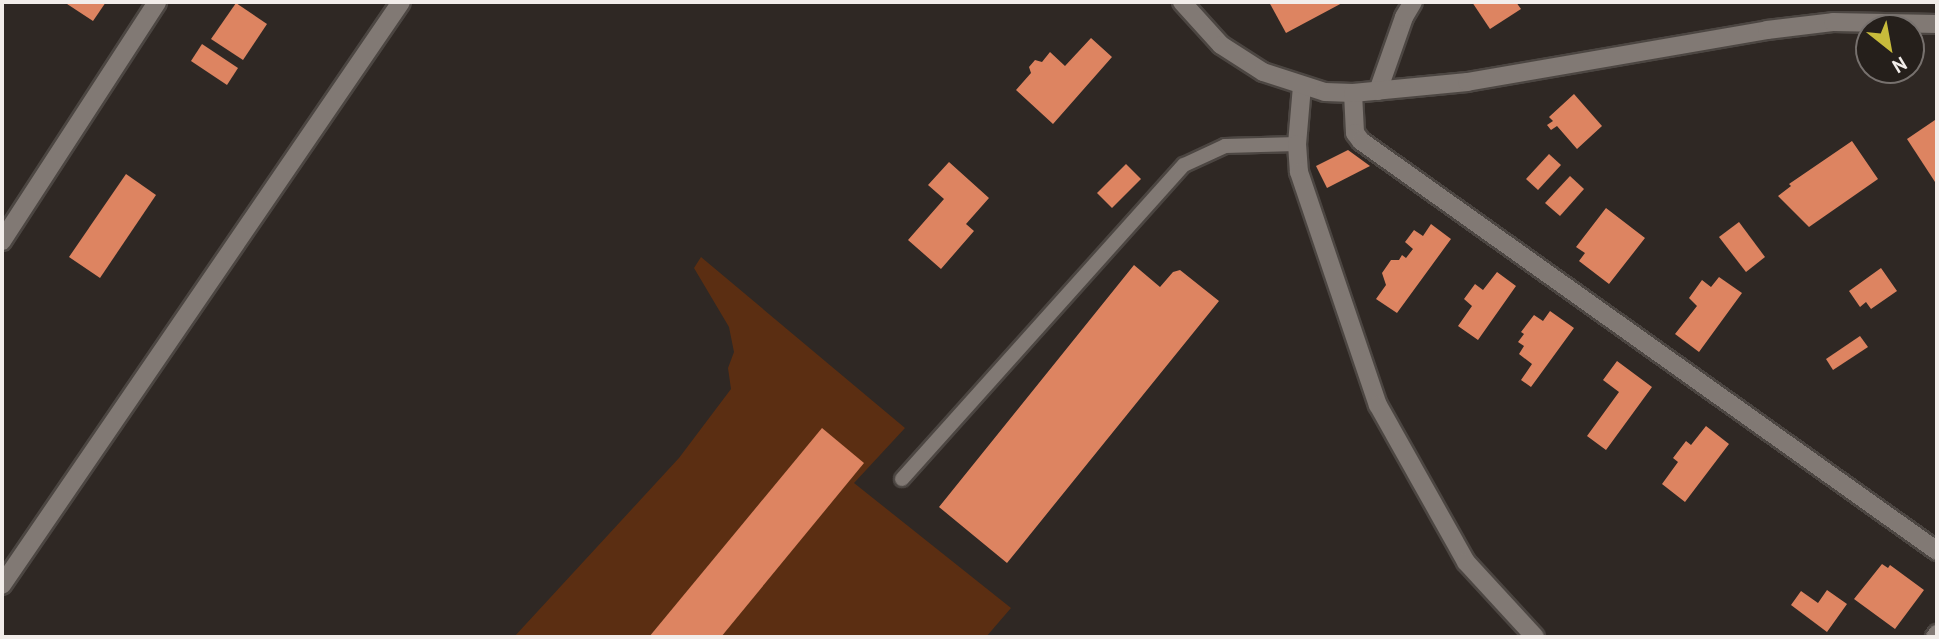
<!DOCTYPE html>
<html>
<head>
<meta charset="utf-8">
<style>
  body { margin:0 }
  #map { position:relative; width:1939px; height:639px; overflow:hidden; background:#2f2824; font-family:"PT Sans",sans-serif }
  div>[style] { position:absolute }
  .green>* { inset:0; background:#5b2e12 }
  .building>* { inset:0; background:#dd8461 }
  .roads { filter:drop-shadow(2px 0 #4c4642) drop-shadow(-2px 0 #4c4642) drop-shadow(0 2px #4c4642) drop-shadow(0 -2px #4c4642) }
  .service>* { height:14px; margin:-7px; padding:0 7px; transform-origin:7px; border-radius:7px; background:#817974 }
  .minor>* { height:18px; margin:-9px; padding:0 9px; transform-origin:9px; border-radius:9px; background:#817974 }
  .tertiary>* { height:18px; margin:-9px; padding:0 9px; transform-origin:9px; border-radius:9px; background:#817974 }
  span { translate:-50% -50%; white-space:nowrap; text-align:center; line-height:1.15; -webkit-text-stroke:7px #251f1b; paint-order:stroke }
  .frame { position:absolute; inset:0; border:4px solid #f2edea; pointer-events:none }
  .north { position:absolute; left:1855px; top:14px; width:70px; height:70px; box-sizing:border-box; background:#251f1b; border:2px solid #77716e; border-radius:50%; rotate:149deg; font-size:19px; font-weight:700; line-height:28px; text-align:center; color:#f2edea }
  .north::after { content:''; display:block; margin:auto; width:24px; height:32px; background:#c8bb3b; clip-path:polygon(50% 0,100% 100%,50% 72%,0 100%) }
</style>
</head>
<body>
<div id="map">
  <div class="green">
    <i style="clip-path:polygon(701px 257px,905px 428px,854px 483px,1011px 608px,986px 637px,514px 637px,679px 458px,731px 389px,728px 368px,734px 352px,729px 327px,694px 268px)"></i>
  </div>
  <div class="building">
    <i style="clip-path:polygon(64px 2px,106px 2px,93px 21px)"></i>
    <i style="clip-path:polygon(1269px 2px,1344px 2px,1286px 33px)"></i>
    <i style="clip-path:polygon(1472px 2px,1516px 2px,1521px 9px,1490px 29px)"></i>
    <i style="clip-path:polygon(236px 3px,267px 24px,243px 60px,211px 39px)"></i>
    <i style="clip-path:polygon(1091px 38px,1112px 57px,1053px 124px,1016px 90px,1031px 73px,1029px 67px,1035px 60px,1042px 62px,1050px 52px,1065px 66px)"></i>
    <i style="clip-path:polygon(202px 44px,238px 68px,227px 85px,191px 61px)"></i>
    <i style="clip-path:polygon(1574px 94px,1602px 126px,1577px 149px,1557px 126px,1551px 130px,1547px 125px,1553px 121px,1549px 117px)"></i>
    <i style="clip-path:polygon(1935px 120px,1937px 124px,1937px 185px,1907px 139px)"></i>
    <i style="clip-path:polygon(1852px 141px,1878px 179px,1809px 227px,1778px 196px,1791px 186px,1789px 184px)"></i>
    <i style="clip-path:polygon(1348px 150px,1370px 166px,1327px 188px,1316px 166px)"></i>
    <i style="clip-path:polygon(1549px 154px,1561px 165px,1538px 190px,1526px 179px)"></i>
    <i style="clip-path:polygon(949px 162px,989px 198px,966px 224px,974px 231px,941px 269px,908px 240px,944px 199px,928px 185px)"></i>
    <i style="clip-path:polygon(1126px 164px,1141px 179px,1112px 208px,1097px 193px)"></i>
    <i style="clip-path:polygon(126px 174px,156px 195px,100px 278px,69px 257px)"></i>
    <i style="clip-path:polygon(1570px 176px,1584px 189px,1560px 216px,1545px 203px)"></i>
    <i style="clip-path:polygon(1606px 208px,1645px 238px,1609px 284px,1579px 261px,1585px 253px,1576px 247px)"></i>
    <i style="clip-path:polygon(1739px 222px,1765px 257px,1746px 272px,1719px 237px)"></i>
    <i style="clip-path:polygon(1431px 224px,1451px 239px,1397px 313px,1376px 299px,1386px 285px,1382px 273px,1391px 260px,1399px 260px,1402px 255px,1406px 258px,1413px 249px,1405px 242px,1414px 230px,1423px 236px)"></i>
    <i style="clip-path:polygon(1134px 265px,1160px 287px,1173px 272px,1180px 270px,1219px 301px,1007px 563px,939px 507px)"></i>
    <i style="clip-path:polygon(1881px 268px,1897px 291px,1871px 309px,1866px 302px,1860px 307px,1849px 291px)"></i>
    <i style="clip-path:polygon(1497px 272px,1516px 286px,1478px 340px,1458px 326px,1472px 306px,1464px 299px,1475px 284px,1483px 290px)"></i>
    <i style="clip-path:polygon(1719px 277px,1742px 293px,1699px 352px,1675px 334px,1697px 306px,1689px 298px,1702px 280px,1711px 287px)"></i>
    <i style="clip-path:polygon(1550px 311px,1574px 328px,1531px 387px,1521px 380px,1532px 364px,1519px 354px,1524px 346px,1518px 342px,1524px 334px,1521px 332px,1534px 315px,1543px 321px)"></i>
    <i style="clip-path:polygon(1860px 336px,1868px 347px,1833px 370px,1826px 359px)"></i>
    <i style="clip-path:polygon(1617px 361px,1652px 387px,1606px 450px,1587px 436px,1619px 392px,1603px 380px)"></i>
    <i style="clip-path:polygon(1706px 426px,1729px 444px,1685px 502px,1662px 484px,1678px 462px,1673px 458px,1686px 441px,1691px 445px)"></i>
    <i style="clip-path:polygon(822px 428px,864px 463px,721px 637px,649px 637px)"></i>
    <i style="clip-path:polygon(1882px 564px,1888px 568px,1890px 565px,1924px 590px,1895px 629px,1854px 599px)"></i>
    <i style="clip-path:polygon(1827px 590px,1847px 604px,1827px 632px,1791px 605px,1801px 591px,1818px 603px)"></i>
  </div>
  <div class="roads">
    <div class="service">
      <i style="left:902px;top:479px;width:422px;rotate:-48.1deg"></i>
      <i style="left:1184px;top:165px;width:45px;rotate:-24.9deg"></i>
      <i style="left:1225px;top:146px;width:72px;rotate:-1.6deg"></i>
    </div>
    <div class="minor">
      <i style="left:1302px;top:86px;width:58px;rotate:94.9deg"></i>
      <i style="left:1297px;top:144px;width:28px;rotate:86deg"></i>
      <i style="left:1299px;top:172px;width:246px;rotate:71.3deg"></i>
      <i style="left:1378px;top:405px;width:180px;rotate:60.7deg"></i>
      <i style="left:1466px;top:562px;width:102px;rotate:47.4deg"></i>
      <i style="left:1378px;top:91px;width:78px;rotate:-70.6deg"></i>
      <i style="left:1404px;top:17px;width:17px;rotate:-59deg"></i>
      <i style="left:1353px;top:93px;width:40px;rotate:87.1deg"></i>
      <i style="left:1355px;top:133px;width:10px;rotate:53deg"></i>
      <i style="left:1361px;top:141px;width:707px;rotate:35.44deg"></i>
      <i style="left:2px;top:241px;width:285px;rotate:-57deg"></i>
    </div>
    <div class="tertiary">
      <i style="left:1182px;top:2px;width:58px;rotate:47.8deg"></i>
      <i style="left:1221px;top:45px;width:50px;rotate:32.7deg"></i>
      <i style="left:1263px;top:72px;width:65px;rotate:17.9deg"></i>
      <i style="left:1325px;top:92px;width:28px;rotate:2deg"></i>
      <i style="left:1353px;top:93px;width:115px;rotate:-5.5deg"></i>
      <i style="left:1467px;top:82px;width:304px;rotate:-9.8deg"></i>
      <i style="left:1767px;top:30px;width:66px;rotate:-6.9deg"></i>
      <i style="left:1833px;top:22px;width:104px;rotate:1.1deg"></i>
      <i style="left:2px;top:585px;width:706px;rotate:-55.61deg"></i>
      <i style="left:1935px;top:637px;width:4px;rotate:-56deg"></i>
    </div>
  </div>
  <div class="frame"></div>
  <div class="north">N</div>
</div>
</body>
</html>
